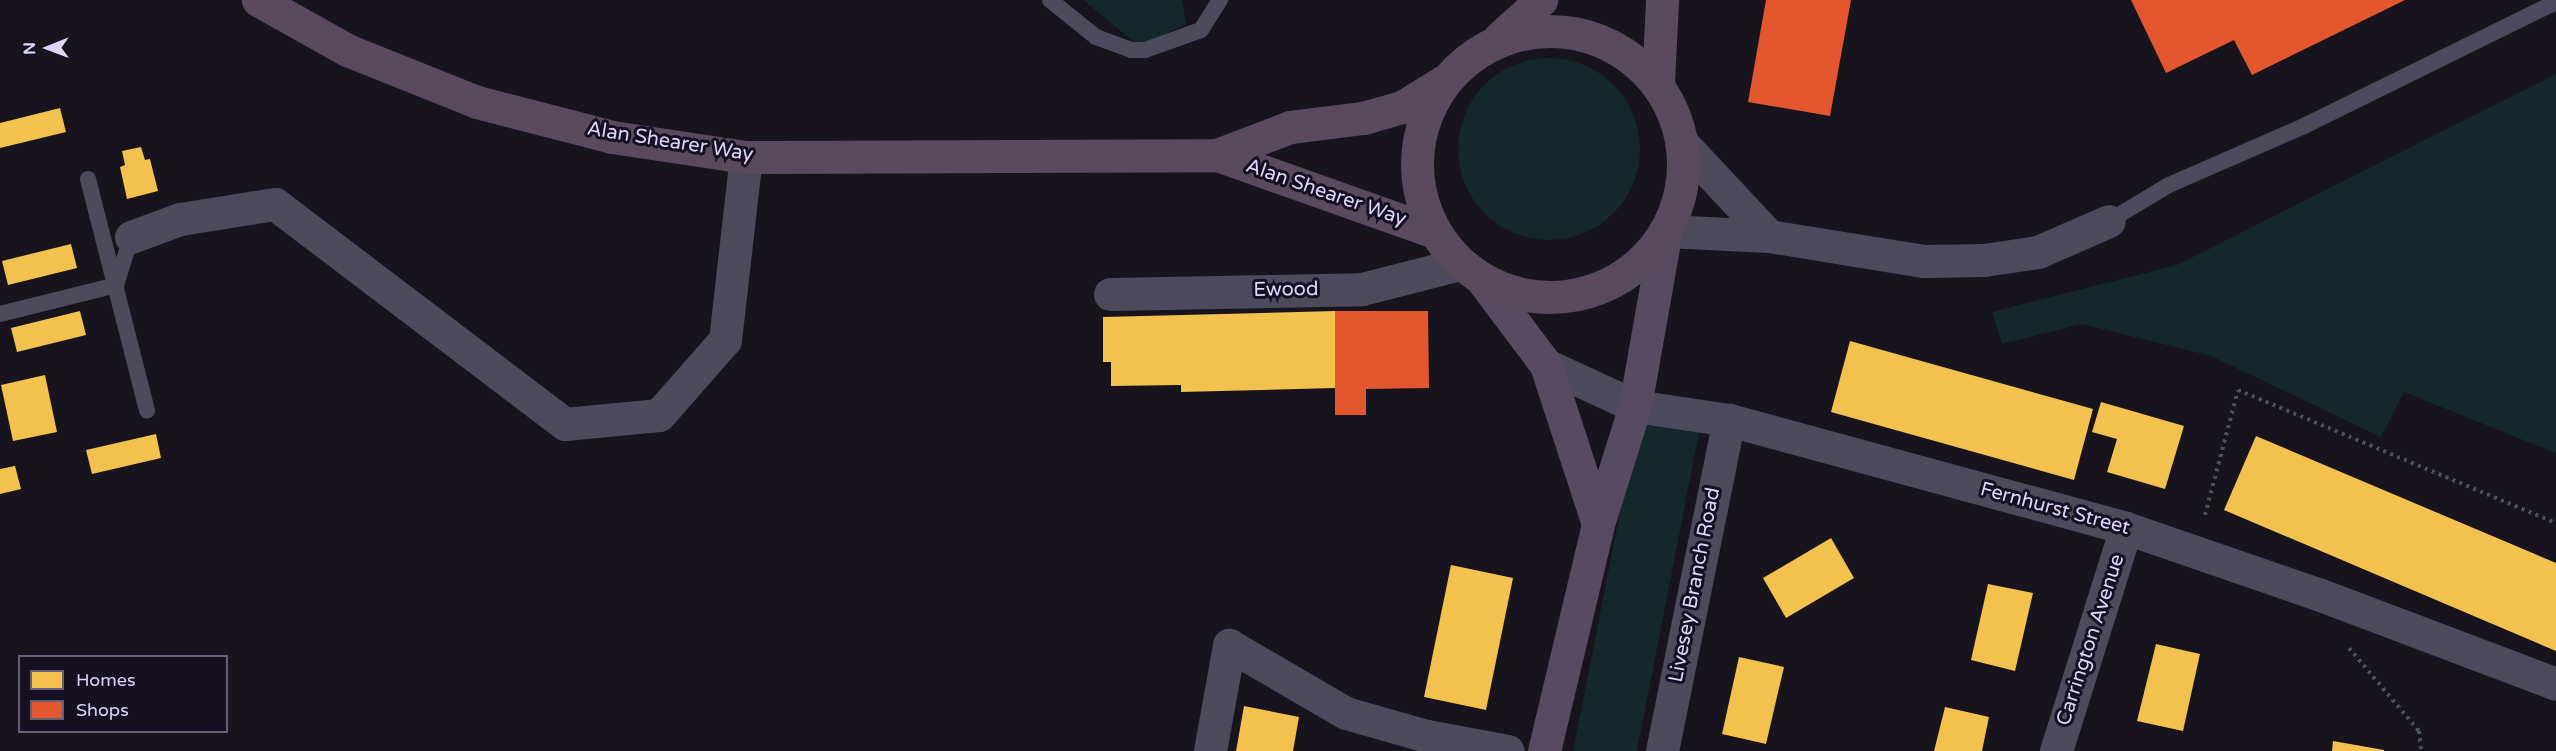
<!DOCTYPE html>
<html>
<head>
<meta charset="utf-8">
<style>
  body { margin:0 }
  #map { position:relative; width:2556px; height:751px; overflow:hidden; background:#17141e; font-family:"Varela Round",sans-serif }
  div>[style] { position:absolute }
  .green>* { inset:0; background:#14272a }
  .round { border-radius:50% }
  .homes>* { inset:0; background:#f2c14e }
  .shops>* { inset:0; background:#e4572e }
  .path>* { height:4px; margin-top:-2px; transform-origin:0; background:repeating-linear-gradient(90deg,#48515e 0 3px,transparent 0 7.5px) }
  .service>* { height:16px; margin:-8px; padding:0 8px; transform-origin:8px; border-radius:8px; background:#4d4a5e }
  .minor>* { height:33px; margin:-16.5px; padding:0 16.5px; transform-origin:16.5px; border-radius:16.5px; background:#4d4a5e }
  .primary>* { height:33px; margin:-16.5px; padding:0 16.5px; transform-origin:16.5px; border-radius:16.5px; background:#564b62 }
  .trunk>* { height:33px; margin:-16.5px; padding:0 16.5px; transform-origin:16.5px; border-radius:16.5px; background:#594a5f }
  .trunk>.ring { margin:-16.5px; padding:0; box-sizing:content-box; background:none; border:33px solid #594a5f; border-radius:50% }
  span { translate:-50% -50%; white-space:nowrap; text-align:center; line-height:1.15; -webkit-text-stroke:6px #151022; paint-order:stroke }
  .street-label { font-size:20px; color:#ddd5fb }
  .legend { position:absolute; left:18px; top:655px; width:210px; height:78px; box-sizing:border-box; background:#151022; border:2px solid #655f79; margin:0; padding:8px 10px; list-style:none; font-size:18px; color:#ddd5fb }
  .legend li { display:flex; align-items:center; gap:12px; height:30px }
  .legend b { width:30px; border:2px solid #655f79 }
  .north { position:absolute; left:18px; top:18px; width:60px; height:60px; -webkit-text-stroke:4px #151022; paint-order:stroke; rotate:269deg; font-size:16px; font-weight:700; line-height:24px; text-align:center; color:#ddd5fb }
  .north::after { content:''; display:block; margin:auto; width:21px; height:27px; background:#ddd5fb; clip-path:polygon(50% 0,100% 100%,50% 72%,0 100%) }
</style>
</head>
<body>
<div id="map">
  <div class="green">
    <i style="clip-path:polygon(1083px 0,1182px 0,1186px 24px,1139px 46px)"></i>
    <i class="round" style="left:1458px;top:58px;width:182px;height:182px"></i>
    <i style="clip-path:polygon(2556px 74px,2556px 453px,2404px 392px,2381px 437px,2211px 356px,2082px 324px,2002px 344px,1992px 312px,2177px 265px)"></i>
    <i style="clip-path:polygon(1639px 416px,1700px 428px,1637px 751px,1573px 751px)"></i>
  </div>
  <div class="homes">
    <i style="clip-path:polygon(60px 108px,66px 132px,0 148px,0 123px)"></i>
    <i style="clip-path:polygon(141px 147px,145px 160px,150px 159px,158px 191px,127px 199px,120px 167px,125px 165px,122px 151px)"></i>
    <i style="clip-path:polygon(71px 244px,77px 268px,8px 285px,2px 261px)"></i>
    <i style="clip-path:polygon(80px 311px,86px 335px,17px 352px,11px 328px)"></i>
    <i style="clip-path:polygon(1335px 311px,1335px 388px,1181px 392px,1181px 385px,1111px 386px,1111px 362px,1103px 362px,1103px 317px)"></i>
    <i style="clip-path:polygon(1850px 341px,2093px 409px,2074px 480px,1831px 412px)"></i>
    <i style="clip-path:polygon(45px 375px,57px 432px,13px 441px,1px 385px)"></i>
    <i style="clip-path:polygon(2101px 402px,2184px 426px,2165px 489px,2107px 472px,2117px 439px,2092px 432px)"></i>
    <i style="clip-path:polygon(156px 434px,161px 458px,92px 474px,86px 450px)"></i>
    <i style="clip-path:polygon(2256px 436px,2556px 563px,2556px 651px,2224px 510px)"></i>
    <i style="clip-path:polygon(15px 466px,21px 489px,0 494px,0 469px)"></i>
    <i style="clip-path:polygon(1831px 538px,1854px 578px,1786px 618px,1763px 578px)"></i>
    <i style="clip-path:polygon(1451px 565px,1513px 578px,1486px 710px,1424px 697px)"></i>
    <i style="clip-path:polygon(1988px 584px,2033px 593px,2015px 671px,1971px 660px)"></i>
    <i style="clip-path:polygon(2156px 644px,2200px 654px,2183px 731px,2137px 721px)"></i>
    <i style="clip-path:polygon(1739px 657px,1784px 667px,1766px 744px,1722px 734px)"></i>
    <i style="clip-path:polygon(1244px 706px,1299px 717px,1293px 751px,1236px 751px)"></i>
    <i style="clip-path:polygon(1945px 707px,1989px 717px,1982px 751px,1934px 751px)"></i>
    <i style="clip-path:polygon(2333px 741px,2384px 750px,2384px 751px,2332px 751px)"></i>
  </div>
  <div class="shops">
    <i style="clip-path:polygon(1766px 0,1851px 0,1830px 116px,1748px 102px)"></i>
    <i style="clip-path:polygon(2131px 0,2405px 0,2252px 75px,2234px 40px,2166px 73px)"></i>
    <i style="clip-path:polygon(1335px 311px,1428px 311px,1429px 388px,1366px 389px,1366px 415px,1335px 415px)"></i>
  </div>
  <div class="path">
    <i style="left:2205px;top:515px;width:129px;rotate:-75.2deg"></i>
    <i style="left:2238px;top:390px;width:345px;rotate:22.7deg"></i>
    <i style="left:2349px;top:648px;width:109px;rotate:49.9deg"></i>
    <i style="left:2419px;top:731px;width:20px;rotate:84deg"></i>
  </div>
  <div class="service">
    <i style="left:1050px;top:0;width:59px;rotate:38.8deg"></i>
    <i style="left:1096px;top:37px;width:37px;rotate:20deg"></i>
    <i style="left:1131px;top:50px;width:14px"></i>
    <i style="left:1145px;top:50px;width:59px;rotate:-19.7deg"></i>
    <i style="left:1201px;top:30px;width:36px;rotate:-58deg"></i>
    <i style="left:88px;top:179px;width:239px;rotate:75.7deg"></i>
    <i style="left:2109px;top:221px;width:70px;rotate:-31deg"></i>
    <i style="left:2169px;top:185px;width:147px;rotate:-23.6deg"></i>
    <i style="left:2304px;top:126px;width:281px;rotate:-26.2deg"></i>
    <i style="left:0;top:314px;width:120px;rotate:-14deg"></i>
    <i style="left:116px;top:285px;width:50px;rotate:-72.6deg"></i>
  </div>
  <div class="minor">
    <i style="left:1683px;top:144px;width:126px;rotate:46.9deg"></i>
    <i style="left:1667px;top:231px;width:102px;rotate:2.8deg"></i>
    <i style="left:1769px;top:236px;width:157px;rotate:9.2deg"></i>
    <i style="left:1924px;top:261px;width:60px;rotate:-1deg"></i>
    <i style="left:1984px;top:260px;width:55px;rotate:-8.4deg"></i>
    <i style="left:2038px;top:252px;width:77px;rotate:-23.6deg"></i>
    <i style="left:131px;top:237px;width:52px;rotate:-20.2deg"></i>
    <i style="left:180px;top:219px;width:96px;rotate:-9deg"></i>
    <i style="left:275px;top:204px;width:364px;rotate:37.2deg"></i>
    <i style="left:565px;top:424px;width:94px;rotate:-5.5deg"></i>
    <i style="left:659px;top:415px;width:100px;rotate:-48.7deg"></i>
    <i style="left:725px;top:340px;width:184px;rotate:-83.5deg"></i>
    <i style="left:1110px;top:294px;width:252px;rotate:-1.1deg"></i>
    <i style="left:1362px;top:289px;width:101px;rotate:-14.3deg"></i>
    <i style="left:1546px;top:365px;width:98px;rotate:24.7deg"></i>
    <i style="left:1635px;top:406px;width:95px;rotate:8.5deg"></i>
    <i style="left:1729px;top:420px;width:411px;rotate:15.2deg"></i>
    <i style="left:2126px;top:528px;width:203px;rotate:19deg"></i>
    <i style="left:2318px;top:594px;width:254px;rotate:20.7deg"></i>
    <i style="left:1210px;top:751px;width:108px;rotate:-79.8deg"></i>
    <i style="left:1229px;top:645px;width:135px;rotate:30.2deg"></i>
    <i style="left:1346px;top:713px;width:84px;rotate:15.9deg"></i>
    <i style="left:1427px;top:736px;width:82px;rotate:10.5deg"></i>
    <i style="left:1662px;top:751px;width:338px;rotate:-78.6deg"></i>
    <i style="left:2056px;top:751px;width:234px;rotate:-72.6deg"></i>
  </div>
  <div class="primary">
    <i style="left:1483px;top:281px;width:105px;rotate:53.1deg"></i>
    <i style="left:1546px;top:365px;width:167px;rotate:71.9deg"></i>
    <i style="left:1544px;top:751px;width:233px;rotate:-76.6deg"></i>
    <i style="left:1598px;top:524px;width:124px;rotate:-72.6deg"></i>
    <i style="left:1635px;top:406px;width:174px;rotate:-80deg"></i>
  </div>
  <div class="trunk">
    <i style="left:258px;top:0;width:102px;rotate:29.3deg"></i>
    <i style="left:347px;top:50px;width:140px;rotate:21.8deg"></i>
    <i style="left:477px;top:102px;width:139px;rotate:14.5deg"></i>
    <i style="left:612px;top:137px;width:135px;rotate:8.5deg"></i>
    <i style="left:746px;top:157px;width:471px;rotate:-0.2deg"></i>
    <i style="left:1217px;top:155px;width:230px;rotate:19.5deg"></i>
    <i class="ring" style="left:1417px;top:31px;width:233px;height:233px"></i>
    <i style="left:1499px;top:38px;width:57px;rotate:-42.1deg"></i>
    <i style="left:1658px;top:83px;width:83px;rotate:-87.2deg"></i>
    <i style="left:1217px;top:155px;width:78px;rotate:-21deg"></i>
    <i style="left:1290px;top:127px;width:74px;rotate:-7deg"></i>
    <i style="left:1363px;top:118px;width:41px;rotate:-15.8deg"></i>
    <i style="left:1402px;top:107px;width:49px;rotate:-31.8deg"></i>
  </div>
  <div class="street-label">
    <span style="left:670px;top:142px;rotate:9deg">Alan Shearer Way</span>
    <span style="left:1326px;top:193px;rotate:19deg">Alan Shearer Way</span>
    <span style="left:1286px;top:290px;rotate:-1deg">Ewood</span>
    <span style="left:2055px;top:509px;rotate:15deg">Fernhurst Street</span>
    <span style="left:1695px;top:585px;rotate:-79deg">Livesey Branch Road</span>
    <span style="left:2091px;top:640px;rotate:-72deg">Carrington Avenue</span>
  </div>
  <ul class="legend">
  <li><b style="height:16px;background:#f2c14e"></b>Homes</li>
  <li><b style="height:16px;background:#e4572e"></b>Shops</li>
  </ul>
  <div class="north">N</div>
</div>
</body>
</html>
